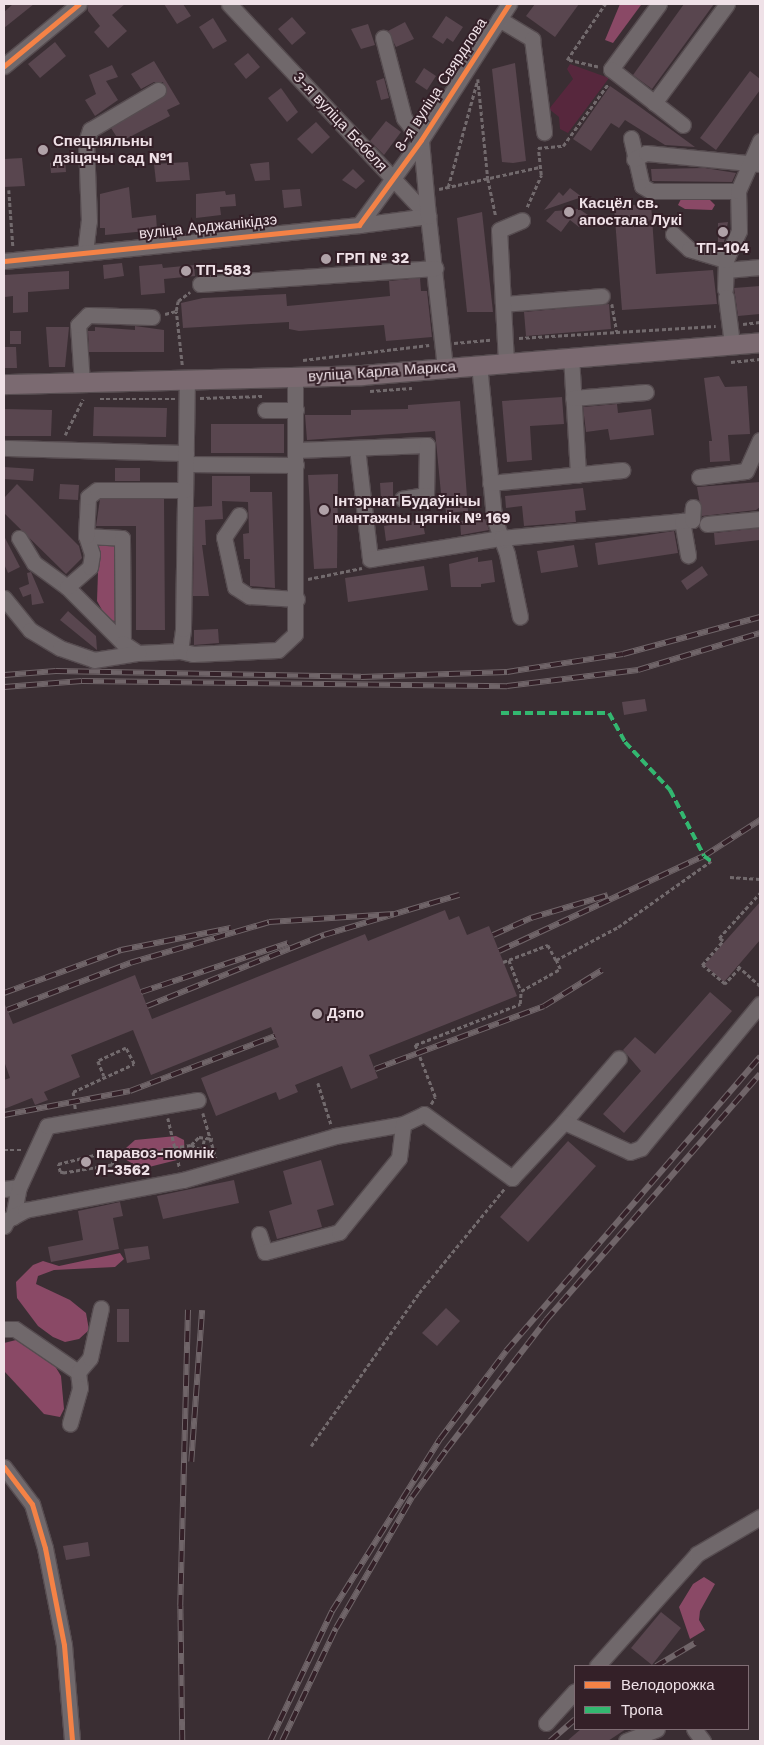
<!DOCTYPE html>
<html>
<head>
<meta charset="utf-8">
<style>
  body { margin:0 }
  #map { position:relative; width:764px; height:1745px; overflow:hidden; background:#3a2e33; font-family:"Work Sans",sans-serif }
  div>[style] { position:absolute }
  .green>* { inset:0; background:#57273d }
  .forest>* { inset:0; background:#8a4966 }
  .building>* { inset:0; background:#59464f }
  .path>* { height:2.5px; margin-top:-1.25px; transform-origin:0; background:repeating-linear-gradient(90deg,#726a6d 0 4px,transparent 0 6.5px) }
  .roads { filter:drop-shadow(1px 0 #564c50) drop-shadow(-1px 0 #564c50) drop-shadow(0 1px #564c50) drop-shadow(0 -1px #564c50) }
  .minor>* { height:15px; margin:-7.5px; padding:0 7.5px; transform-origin:7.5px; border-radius:7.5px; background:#70686b }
  .major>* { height:19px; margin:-9.5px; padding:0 9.5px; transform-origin:9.5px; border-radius:9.5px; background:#7b6a71 }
  .rail>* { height:5.5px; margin-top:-2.75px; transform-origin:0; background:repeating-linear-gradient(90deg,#342028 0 11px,#706569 0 22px); box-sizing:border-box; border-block:1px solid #706569 }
  .quiet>* { height:4px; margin-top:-2px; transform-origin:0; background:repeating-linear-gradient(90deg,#33b770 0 8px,transparent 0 12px) }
  .cycleway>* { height:5px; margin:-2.5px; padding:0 2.5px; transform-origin:2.5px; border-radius:2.5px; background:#f48246 }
  .dots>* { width:14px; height:14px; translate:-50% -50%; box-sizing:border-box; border:2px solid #342028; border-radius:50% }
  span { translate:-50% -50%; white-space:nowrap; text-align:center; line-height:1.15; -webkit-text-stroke:4px #342028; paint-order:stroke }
  .street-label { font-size:15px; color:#efe1e7 }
  .poi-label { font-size:15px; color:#efe1e7; font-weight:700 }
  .left { translate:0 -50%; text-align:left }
  .frame { position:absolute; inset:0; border:5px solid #efe1e7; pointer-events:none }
  .legend { position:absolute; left:574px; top:1665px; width:175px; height:65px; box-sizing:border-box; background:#342028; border:1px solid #7f6d74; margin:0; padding:6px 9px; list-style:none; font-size:15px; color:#efe1e7 }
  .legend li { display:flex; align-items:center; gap:10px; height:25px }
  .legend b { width:25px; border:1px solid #7f6d74 }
</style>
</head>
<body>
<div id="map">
  <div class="green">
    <i style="clip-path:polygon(570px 64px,609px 78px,568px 133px,560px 129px,559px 117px,549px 109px,573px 79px,567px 69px)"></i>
  </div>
  <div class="forest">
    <i style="clip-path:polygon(620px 4px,641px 5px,613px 43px,605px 40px)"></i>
    <i style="clip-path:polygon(681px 199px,710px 200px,715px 205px,712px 210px,685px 209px,678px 205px)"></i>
    <i style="clip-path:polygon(99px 544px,117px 544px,116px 622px,106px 617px,97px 601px)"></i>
    <i style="clip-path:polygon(176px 1136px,184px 1140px,185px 1158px,141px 1169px,125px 1159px,126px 1148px,135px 1140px)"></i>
    <i style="clip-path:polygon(120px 1253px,124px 1259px,115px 1267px,54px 1270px,38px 1276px,36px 1284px,70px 1300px,86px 1313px,89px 1330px,79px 1339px,65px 1342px,53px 1337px,38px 1326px,17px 1298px,16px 1282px,33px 1265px,43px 1261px,59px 1266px)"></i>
    <i style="clip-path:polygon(20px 1339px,52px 1361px,61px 1376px,64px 1409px,60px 1417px,44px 1414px,4px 1371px,4px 1343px)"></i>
    <i style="clip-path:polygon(704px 1577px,715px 1584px,700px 1611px,699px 1620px,705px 1630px,690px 1639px,679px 1607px,693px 1584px)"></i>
  </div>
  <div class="building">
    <i style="clip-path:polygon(13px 4px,34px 4px,4px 28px,4px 12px)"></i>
    <i style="clip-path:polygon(88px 4px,125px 4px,112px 15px,127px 31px,108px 48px,94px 32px,100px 26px,88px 11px)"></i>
    <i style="clip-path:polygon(164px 4px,183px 4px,191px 16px,177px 24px)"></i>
    <i style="clip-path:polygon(535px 4px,579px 4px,555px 37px,526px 16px)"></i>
    <i style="clip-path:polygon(684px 4px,714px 4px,652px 89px,633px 75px)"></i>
    <i style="clip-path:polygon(446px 16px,463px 27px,453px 42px,447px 38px,443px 44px,432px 37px)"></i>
    <i style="clip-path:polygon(292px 17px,306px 33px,292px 45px,278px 29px)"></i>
    <i style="clip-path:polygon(213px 18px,227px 41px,213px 49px,199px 27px)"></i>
    <i style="clip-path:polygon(405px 22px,414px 39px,396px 47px,388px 31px)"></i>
    <i style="clip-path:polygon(368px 24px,375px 45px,361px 49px,351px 29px)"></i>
    <i style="clip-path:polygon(55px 42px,66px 56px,40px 78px,28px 64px)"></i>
    <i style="clip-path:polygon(248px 53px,260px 67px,246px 79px,234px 64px)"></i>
    <i style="clip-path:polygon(154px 61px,180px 104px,167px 110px,170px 116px,120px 142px,111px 128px,166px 94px,163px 82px,154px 82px,141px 89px,131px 74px)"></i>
    <i style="clip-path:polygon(515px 63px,526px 161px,513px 163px,502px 162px,492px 69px)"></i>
    <i style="clip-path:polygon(112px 65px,118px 77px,106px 81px,118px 100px,95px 116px,85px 100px,96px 94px,89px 75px)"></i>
    <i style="clip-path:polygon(424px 68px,436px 76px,427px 90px,415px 82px)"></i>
    <i style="clip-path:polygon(750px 71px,760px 79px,760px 90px,716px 150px,700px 138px)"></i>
    <i style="clip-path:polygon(384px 78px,389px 98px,381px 100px,376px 81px)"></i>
    <i style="clip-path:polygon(610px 86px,636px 104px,695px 147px,665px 145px,625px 120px,619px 128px,611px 123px,591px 151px,573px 139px)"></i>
    <i style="clip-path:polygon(281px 88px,298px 112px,287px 122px,268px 98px)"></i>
    <i style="clip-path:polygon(386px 121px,401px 132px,384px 155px,370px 141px)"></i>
    <i style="clip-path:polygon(316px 122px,330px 137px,312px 154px,297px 139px)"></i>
    <i style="clip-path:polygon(22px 158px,25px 186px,4px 187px,4px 159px)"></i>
    <i style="clip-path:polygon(65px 161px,66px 172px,51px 173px,50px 163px)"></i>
    <i style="clip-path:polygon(188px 162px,190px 180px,156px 182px,154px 164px)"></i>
    <i style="clip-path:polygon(269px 162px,270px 180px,255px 181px,250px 164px)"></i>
    <i style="clip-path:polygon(705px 168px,736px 173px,732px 182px,652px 181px,651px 169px)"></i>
    <i style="clip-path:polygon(353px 169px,365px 181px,356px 189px,342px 180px)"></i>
    <i style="clip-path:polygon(129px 187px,132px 218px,156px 215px,157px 230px,105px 235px,105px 228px,100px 228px,100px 194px)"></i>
    <i style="clip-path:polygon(570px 188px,582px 197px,544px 210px,559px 192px,563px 196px)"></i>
    <i style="clip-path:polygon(300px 189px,302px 206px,284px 208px,282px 190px)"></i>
    <i style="clip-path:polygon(225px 191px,226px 195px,235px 194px,236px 206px,220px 207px,221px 215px,196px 218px,196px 194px)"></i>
    <i style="clip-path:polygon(651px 204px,656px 274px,713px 270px,717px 304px,622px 310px,614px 206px)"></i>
    <i style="clip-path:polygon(579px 209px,588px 215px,579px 227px,570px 220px,561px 232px,546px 221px,555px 211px)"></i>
    <i style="clip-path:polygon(482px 212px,493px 312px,467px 312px,457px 218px)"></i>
    <i style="clip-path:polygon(728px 222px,724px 242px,718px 242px,718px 223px)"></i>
    <i style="clip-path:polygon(122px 263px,124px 276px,104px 279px,103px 265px)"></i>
    <i style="clip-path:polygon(162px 264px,163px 268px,194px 265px,195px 276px,164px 279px,165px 293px,141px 295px,139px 266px)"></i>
    <i style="clip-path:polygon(69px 271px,69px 289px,28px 292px,28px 312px,13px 313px,13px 296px,5px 297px,4px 275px)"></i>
    <i style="clip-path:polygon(420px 278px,421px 291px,427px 291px,432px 337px,386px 341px,384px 325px,299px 331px,289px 329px,289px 322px,183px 328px,181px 303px,203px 298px,286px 294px,287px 306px,309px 304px,390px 296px,389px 281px)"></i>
    <i style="clip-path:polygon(760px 286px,760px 314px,738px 316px,734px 288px)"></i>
    <i style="clip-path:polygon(609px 304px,611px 329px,526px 336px,524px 312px)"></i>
    <i style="clip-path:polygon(135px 326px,164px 330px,164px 352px,89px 352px,88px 331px,95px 331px,95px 327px,135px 330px)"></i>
    <i style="clip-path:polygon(46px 327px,69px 327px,65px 367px,49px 367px)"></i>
    <i style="clip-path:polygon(10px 331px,21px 331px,21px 344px,10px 344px)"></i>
    <i style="clip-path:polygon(4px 347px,16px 347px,17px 368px,4px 368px)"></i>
    <i style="clip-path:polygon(719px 376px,725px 387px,747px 386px,750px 434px,728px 435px,730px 461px,710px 462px,709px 441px,712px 441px,704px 378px)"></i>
    <i style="clip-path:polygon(562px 397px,564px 424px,530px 426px,532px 460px,507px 462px,502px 401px)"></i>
    <i style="clip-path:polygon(460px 401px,468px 511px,446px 513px,445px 504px,442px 504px,435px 431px,307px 440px,305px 415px,351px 415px,351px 410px,408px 409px,408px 405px)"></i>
    <i style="clip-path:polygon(617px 404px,618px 413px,651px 409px,654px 435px,610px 440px,608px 429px,586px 432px,583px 407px)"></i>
    <i style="clip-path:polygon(94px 407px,167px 408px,166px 437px,93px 436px)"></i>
    <i style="clip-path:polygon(4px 409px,52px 410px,51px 436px,4px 436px)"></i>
    <i style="clip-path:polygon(211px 424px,284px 424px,284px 453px,211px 453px)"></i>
    <i style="clip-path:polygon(4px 467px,34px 469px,33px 481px,4px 479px)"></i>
    <i style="clip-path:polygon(115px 468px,140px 468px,140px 481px,115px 481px)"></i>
    <i style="clip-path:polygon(338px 474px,337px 568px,314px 569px,308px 475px)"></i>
    <i style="clip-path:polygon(212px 476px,250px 476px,250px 492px,272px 492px,275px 588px,250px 586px,250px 559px,244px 559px,243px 534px,249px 533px,248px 502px,222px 501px,223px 519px,205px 520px,206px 545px,202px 545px,209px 596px,193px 596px,194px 507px,212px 506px)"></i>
    <i style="clip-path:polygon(393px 482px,393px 499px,381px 499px,380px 483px)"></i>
    <i style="clip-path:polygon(760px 482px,760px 507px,756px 510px,702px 516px,697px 487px)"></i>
    <i style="clip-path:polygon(17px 484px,79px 546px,82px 558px,66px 574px,4px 513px,4px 498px)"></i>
    <i style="clip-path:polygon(60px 484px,79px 485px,78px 500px,59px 499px)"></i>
    <i style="clip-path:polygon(583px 488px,586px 510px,575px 511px,576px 522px,524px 526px,522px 506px,506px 508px,505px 496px)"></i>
    <i style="clip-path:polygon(100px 499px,164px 499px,165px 630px,136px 630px,136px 526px,96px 526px)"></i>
    <i style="clip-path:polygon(485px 519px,489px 530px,461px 535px,460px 521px)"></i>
    <i style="clip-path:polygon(422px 520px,425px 534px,386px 541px,384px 526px)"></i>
    <i style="clip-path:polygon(760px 528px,760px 540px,715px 545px,714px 533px)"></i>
    <i style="clip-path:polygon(674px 531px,678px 553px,598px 565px,595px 543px)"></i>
    <i style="clip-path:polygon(4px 536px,20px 567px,8px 573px,4px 564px)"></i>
    <i style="clip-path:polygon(574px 545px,578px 567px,541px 573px,537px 551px)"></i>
    <i style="clip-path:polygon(478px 557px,478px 562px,492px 560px,495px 582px,481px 584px,481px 587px,451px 587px,449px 564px)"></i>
    <i style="clip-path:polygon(424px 566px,428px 590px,348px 602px,345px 578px)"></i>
    <i style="clip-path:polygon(702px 566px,708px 575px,687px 590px,681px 581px)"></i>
    <i style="clip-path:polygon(31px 572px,37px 586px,44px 603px,32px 605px,31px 594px,23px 597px,19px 588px,29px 584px,27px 573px)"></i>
    <i style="clip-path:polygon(68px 611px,96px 636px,97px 650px,60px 620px)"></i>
    <i style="clip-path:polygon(218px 629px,219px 643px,194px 645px,194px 630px)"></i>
    <i style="clip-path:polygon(645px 699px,647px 711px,624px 715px,622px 702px)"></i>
    <i style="clip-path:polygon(760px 902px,760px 940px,724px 982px,704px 965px)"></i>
    <i style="clip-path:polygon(445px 910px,449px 920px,459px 916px,467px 935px,489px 926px,517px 996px,369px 1055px,378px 1078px,351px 1089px,342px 1066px,295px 1085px,298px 1092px,279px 1100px,276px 1092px,216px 1116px,201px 1078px,279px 1047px,271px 1027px,151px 1075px,133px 1030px,71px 1055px,80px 1077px,44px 1092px,48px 1100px,35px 1105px,32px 1098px,4px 1109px,4px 1080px,10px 1078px,4px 1061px,4px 1002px,13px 1024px,135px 975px,152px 1019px,365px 934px,368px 941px)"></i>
    <i style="clip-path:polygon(710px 992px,732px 1011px,624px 1133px,603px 1114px,641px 1071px,623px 1050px,635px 1037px,655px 1054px)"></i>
    <i style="clip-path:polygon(568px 1141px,596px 1166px,528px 1242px,500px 1217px)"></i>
    <i style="clip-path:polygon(321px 1160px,334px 1205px,317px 1210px,322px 1227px,277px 1239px,269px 1211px,292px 1204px,283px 1171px)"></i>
    <i style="clip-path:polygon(234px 1180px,239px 1203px,163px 1219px,157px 1196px)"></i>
    <i style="clip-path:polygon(120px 1202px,123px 1216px,113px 1218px,119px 1249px,51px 1262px,48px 1247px,83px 1240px,78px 1211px)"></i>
    <i style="clip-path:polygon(148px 1246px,150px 1259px,127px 1263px,124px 1249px)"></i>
    <i style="clip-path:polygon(446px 1308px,460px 1321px,437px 1346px,422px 1333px)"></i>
    <i style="clip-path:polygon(117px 1309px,129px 1309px,129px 1342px,117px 1342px)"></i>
    <i style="clip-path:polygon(88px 1542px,90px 1556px,66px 1560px,63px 1546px)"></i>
    <i style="clip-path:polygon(661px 1612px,681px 1628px,652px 1665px,631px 1648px)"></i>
    <i style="clip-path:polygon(581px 1729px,626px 1729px,608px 1741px,567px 1741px)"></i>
  </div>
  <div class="path">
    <i style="left:598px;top:67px;width:32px;rotate:-167deg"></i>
    <i style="left:567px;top:60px;width:68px;rotate:-55.8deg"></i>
    <i style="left:478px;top:79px;width:100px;rotate:84.3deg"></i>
    <i style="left:488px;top:179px;width:38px;rotate:78deg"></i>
    <i style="left:448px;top:187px;width:109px;rotate:-74.6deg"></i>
    <i style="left:439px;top:189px;width:103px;rotate:-12.3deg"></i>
    <i style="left:9px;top:190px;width:56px;rotate:85.9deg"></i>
    <i style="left:527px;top:207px;width:35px;rotate:-66deg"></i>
    <i style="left:541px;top:175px;width:27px;rotate:-96deg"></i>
    <i style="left:538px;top:148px;width:25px;rotate:-5deg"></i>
    <i style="left:563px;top:146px;width:77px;rotate:-54deg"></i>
    <i style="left:612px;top:304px;width:28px;rotate:80deg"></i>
    <i style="left:165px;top:314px;width:11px;rotate:-15deg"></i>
    <i style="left:743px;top:324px;width:17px;rotate:-7deg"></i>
    <i style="left:519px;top:338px;width:197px;rotate:-3.5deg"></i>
    <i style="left:454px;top:343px;width:37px;rotate:-5deg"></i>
    <i style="left:303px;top:360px;width:127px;rotate:-6.8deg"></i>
    <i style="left:731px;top:362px;width:29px;rotate:-6deg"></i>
    <i style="left:182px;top:365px;width:54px;rotate:-96.3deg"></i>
    <i style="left:176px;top:311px;width:10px;rotate:-79deg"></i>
    <i style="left:178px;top:301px;width:15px;rotate:-37deg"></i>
    <i style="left:370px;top:391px;width:42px;rotate:-4.1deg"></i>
    <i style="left:200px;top:398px;width:62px;rotate:-1.8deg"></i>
    <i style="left:100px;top:399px;width:75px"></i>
    <i style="left:65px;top:435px;width:40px;rotate:-63.4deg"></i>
    <i style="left:308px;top:579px;width:55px;rotate:-11.5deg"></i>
    <i style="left:730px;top:877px;width:30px;rotate:4deg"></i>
    <i style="left:509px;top:960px;width:33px;rotate:69deg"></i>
    <i style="left:521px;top:991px;width:45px;rotate:-29.4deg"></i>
    <i style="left:560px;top:969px;width:10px;rotate:-114deg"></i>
    <i style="left:503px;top:962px;width:48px;rotate:-20.7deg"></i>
    <i style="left:548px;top:945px;width:17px;rotate:62deg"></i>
    <i style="left:556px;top:960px;width:70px;rotate:-28deg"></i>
    <i style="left:618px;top:927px;width:114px;rotate:-35.4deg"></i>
    <i style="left:738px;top:966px;width:30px;rotate:42deg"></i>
    <i style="left:740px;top:968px;width:22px;rotate:133deg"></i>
    <i style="left:725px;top:984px;width:30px;rotate:-140deg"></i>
    <i style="left:702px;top:965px;width:32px;rotate:-49deg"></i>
    <i style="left:723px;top:941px;width:5px;rotate:-143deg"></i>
    <i style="left:719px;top:938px;width:61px;rotate:-47.7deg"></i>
    <i style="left:318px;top:1083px;width:43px;rotate:72.4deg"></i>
    <i style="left:431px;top:1104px;width:8px;rotate:-60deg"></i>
    <i style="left:435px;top:1097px;width:56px;rotate:-111deg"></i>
    <i style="left:415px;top:1045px;width:113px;rotate:-21.3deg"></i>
    <i style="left:520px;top:1004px;width:13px;rotate:-86deg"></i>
    <i style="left:75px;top:1109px;width:17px;rotate:-97deg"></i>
    <i style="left:73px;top:1092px;width:67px;rotate:-24.7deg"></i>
    <i style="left:134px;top:1064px;width:18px;rotate:-117deg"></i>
    <i style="left:126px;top:1048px;width:31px;rotate:155deg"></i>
    <i style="left:98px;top:1061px;width:16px;rotate:68deg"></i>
    <i style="left:203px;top:1113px;width:47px;rotate:73.9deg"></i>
    <i style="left:168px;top:1118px;width:52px;rotate:76.8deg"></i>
    <i style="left:191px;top:1145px;width:12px;rotate:24deg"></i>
    <i style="left:202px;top:1150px;width:10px;rotate:-79deg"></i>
    <i style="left:4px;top:1150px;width:17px"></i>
    <i style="left:116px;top:1157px;width:9px;rotate:117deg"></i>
    <i style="left:112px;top:1165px;width:49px;rotate:170.5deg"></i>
    <i style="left:64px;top:1173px;width:4px;rotate:-166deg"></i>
    <i style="left:60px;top:1172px;width:8px;rotate:-104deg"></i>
    <i style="left:58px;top:1164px;width:54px;rotate:-14deg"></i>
    <i style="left:110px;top:1151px;width:8px;rotate:45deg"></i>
    <i style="left:116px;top:1157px;width:76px;rotate:-9.1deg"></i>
    <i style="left:191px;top:1145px;width:11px;rotate:-45deg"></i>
    <i style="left:199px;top:1137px;width:14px;rotate:8deg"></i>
    <i style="left:311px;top:1446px;width:187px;rotate:-54.8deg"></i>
    <i style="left:419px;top:1293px;width:136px;rotate:-50.7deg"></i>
  </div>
  <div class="roads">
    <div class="minor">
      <i style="left:229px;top:4px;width:291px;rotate:46.8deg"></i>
      <i style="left:428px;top:216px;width:153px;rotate:83.6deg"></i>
      <i style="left:659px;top:4px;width:81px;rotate:126.4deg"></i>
      <i style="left:611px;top:69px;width:91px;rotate:37.9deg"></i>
      <i style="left:499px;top:19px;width:39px;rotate:31deg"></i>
      <i style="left:532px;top:39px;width:94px;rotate:82.6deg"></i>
      <i style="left:4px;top:66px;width:97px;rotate:-39.6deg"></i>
      <i style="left:654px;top:103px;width:123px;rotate:-53.6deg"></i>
      <i style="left:631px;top:138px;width:49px;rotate:77.1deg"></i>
      <i style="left:642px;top:186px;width:10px;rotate:29deg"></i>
      <i style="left:651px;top:191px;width:87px"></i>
      <i style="left:634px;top:159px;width:13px;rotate:-27deg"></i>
      <i style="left:646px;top:153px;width:114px;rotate:5.6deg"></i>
      <i style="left:359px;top:225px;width:70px;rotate:-7.4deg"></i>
      <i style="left:428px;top:216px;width:76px;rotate:-95.3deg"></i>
      <i style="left:421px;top:140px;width:28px;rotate:-128deg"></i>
      <i style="left:404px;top:118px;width:83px;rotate:-104.7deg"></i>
      <i style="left:673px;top:234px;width:22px;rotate:43deg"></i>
      <i style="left:689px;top:249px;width:39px;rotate:17deg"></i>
      <i style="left:85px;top:252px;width:31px;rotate:-83deg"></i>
      <i style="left:89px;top:221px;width:79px;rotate:-92.2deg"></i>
      <i style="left:86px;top:142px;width:13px;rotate:-72deg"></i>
      <i style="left:90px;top:130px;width:79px;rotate:-30.5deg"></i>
      <i style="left:4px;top:261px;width:357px;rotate:-5.8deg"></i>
      <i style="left:359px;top:225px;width:105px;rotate:-53.9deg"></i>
      <i style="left:421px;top:140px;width:162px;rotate:-57.1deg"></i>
      <i style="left:726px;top:270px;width:34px;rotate:-5deg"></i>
      <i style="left:200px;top:284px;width:236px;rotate:-3.9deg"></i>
      <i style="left:725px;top:289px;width:29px;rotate:-88deg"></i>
      <i style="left:726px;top:260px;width:32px;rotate:-66deg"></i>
      <i style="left:739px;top:231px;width:40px;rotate:-91.4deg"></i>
      <i style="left:738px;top:191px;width:55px;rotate:-66.3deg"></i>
      <i style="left:726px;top:297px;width:47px;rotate:82.7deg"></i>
      <i style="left:503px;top:304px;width:99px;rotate:-4.6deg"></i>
      <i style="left:571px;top:356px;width:119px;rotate:86.6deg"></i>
      <i style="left:506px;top:362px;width:132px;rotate:-93deg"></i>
      <i style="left:499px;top:230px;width:25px;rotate:-23deg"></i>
      <i style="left:479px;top:364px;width:155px;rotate:84.4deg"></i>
      <i style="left:494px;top:518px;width:38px;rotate:70deg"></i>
      <i style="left:507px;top:554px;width:64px;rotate:78.3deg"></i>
      <i style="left:82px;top:383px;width:58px;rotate:-93.9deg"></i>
      <i style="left:78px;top:325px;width:14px;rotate:-45deg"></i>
      <i style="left:88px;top:315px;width:64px;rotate:1.8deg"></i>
      <i style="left:573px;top:398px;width:73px;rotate:-4.7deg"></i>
      <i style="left:265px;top:410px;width:31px"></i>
      <i style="left:4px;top:448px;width:182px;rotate:1.6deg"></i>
      <i style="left:357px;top:448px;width:112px;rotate:83.3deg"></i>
      <i style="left:370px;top:559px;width:133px;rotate:-9.1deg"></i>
      <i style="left:501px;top:538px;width:182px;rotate:-5.4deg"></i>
      <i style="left:682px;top:521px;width:35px;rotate:80deg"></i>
      <i style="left:296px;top:450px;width:131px;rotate:-2.2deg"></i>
      <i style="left:427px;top:445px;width:50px;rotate:91.1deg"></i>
      <i style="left:426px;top:495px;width:24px;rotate:171deg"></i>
      <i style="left:186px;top:464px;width:110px;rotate:0.5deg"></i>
      <i style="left:699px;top:477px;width:47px;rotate:-7.3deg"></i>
      <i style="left:746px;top:471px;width:34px;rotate:-66deg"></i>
      <i style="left:490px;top:483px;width:133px;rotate:-5.6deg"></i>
      <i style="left:239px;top:515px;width:27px;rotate:124deg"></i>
      <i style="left:224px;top:537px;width:51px;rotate:77.6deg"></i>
      <i style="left:235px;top:587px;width:17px;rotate:33deg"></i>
      <i style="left:249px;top:596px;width:48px;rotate:3.6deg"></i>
      <i style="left:682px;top:521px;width:10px;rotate:-6deg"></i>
      <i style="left:692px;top:520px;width:13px;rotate:-86deg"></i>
      <i style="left:707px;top:524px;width:53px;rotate:-5.4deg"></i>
      <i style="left:86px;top:536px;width:36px;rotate:3deg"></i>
      <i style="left:122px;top:538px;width:105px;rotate:89.5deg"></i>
      <i style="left:19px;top:538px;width:29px;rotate:59deg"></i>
      <i style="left:34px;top:563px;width:41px;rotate:36deg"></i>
      <i style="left:67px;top:587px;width:79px;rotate:45deg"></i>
      <i style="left:123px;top:643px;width:18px;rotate:34deg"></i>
      <i style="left:138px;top:653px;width:42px;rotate:-2.7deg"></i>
      <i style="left:180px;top:651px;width:22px;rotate:-82deg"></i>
      <i style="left:183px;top:629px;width:248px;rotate:-89.1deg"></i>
      <i style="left:67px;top:587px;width:30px;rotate:-41deg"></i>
      <i style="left:90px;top:567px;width:13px;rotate:-81deg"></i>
      <i style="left:92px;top:554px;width:19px;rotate:-108deg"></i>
      <i style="left:86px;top:536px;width:39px;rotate:-87deg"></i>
      <i style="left:88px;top:497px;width:11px;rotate:-38deg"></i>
      <i style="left:97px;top:490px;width:88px"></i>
      <i style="left:4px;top:598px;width:41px;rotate:50.9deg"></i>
      <i style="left:30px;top:630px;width:35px;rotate:31deg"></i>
      <i style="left:60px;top:648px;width:36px;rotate:19deg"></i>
      <i style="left:94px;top:660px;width:45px;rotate:-9deg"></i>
      <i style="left:180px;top:651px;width:13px;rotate:13deg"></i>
      <i style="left:193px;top:654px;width:85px;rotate:-2.7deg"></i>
      <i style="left:278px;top:650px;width:23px;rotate:-43deg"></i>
      <i style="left:295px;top:634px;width:256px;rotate:-90deg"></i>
      <i style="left:564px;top:1122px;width:84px;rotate:-49.3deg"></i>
      <i style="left:4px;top:1189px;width:15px;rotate:-8deg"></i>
      <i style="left:13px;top:1217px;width:31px;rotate:-79deg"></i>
      <i style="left:19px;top:1187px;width:67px;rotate:-65.3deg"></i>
      <i style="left:47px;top:1126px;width:153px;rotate:-9.8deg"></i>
      <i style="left:4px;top:1226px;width:7px;rotate:-63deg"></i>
      <i style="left:7px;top:1220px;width:21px;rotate:-29deg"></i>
      <i style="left:25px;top:1210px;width:161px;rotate:-10.8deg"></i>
      <i style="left:183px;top:1180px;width:158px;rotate:-16.1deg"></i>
      <i style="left:335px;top:1136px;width:69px;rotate:-10deg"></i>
      <i style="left:403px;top:1124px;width:23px;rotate:-25deg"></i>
      <i style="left:424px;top:1114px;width:109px;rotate:36deg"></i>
      <i style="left:512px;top:1178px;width:76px;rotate:-47.1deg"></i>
      <i style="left:564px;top:1122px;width:72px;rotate:24.4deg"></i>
      <i style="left:630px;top:1152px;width:12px;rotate:-20deg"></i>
      <i style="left:641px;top:1148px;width:187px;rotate:-50.4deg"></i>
      <i style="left:259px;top:1234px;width:19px;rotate:72deg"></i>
      <i style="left:265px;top:1252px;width:77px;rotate:-15.1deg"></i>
      <i style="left:339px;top:1232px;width:95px;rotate:-51deg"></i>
      <i style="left:399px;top:1158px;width:34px;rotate:-83deg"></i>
      <i style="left:4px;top:1329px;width:11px"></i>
      <i style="left:15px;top:1329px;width:76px;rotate:34.3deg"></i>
      <i style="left:78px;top:1372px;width:16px;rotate:83deg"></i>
      <i style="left:80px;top:1388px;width:37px;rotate:106deg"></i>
      <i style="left:78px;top:1372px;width:18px;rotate:-49deg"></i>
      <i style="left:90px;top:1358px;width:51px;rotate:-77.6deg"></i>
      <i style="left:4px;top:1467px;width:46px;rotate:52.9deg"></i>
      <i style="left:32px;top:1504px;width:46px;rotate:73.5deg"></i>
      <i style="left:45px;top:1548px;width:99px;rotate:78.9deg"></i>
      <i style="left:64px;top:1645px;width:96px;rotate:85.2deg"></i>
      <i style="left:597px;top:1666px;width:150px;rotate:-48.2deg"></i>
      <i style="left:697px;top:1554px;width:73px;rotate:-30.4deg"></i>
      <i style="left:546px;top:1723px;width:43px;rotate:-47.8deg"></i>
      <i style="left:694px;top:1729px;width:15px;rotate:53deg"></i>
      <i style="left:626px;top:1741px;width:33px;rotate:-21deg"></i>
    </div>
    <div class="major">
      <i style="left:4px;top:384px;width:358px;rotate:-1.4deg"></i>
      <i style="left:362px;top:375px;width:399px;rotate:-4.7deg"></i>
    </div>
  </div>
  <div class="rail">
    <i style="left:4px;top:675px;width:52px;rotate:-4.4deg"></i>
    <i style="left:56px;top:671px;width:305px;rotate:1.1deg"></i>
    <i style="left:361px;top:677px;width:146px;rotate:-2deg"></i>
    <i style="left:507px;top:672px;width:117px;rotate:-8.8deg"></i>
    <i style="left:623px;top:654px;width:142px;rotate:-15.1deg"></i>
    <i style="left:4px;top:687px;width:78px;rotate:-4.4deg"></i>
    <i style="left:82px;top:681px;width:425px;rotate:0.7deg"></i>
    <i style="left:507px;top:686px;width:132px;rotate:-7deg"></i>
    <i style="left:638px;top:670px;width:127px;rotate:-16.9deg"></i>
    <i style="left:493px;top:935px;width:42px;rotate:-24.1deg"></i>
    <i style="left:531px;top:918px;width:80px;rotate:-16.6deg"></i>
    <i style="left:499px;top:951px;width:226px;rotate:-24.9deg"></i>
    <i style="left:704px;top:856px;width:67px;rotate:-32.7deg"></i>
    <i style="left:141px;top:992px;width:155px;rotate:-18.4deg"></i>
    <i style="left:4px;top:993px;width:125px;rotate:-20.2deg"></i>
    <i style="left:121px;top:950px;width:112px;rotate:-11.3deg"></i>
    <i style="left:147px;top:1006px;width:191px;rotate:-21.9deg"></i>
    <i style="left:324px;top:935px;width:141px;rotate:-16.5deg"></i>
    <i style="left:7px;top:1010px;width:132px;rotate:-20.9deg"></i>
    <i style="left:130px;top:963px;width:145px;rotate:-16.4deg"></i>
    <i style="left:269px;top:922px;width:125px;rotate:-3.7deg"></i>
    <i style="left:4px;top:1066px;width:1px"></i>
    <i style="left:375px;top:1069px;width:180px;rotate:-20.4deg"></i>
    <i style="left:544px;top:1006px;width:68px;rotate:-31.8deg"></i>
    <i style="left:4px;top:1115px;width:128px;rotate:-10.8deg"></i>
    <i style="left:130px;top:1091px;width:155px;rotate:-20.8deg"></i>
    <i style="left:191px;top:1462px;width:152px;rotate:-85.9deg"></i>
    <i style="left:656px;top:1666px;width:45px;rotate:-30.5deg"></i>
    <i style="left:182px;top:1741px;width:135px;rotate:-90.8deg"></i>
    <i style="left:180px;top:1606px;width:296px;rotate:-88.5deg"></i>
    <i style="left:270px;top:1741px;width:144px;rotate:-64.5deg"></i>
    <i style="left:332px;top:1611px;width:203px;rotate:-57.9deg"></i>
    <i style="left:440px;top:1439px;width:110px;rotate:-53.1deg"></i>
    <i style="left:506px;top:1351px;width:389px;rotate:-49.2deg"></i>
    <i style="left:282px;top:1741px;width:125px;rotate:-64.5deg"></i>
    <i style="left:336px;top:1628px;width:151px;rotate:-59.9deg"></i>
    <i style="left:412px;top:1497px;width:58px;rotate:-54.1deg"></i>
    <i style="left:446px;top:1450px;width:164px;rotate:-52.4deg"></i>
    <i style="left:546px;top:1320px;width:326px;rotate:-49deg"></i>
    <i style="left:550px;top:1741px;width:33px;rotate:-41deg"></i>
  </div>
  <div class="quiet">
    <i style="left:501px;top:713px;width:108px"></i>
    <i style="left:609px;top:713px;width:33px;rotate:61deg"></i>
    <i style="left:625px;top:742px;width:66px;rotate:46.8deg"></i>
    <i style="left:670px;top:790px;width:74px;rotate:62.7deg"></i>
    <i style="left:704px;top:856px;width:9px;rotate:36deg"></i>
  </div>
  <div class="cycleway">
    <i style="left:4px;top:66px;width:97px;rotate:-39.6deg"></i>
    <i style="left:4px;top:261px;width:357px;rotate:-5.8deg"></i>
    <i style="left:359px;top:225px;width:105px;rotate:-53.9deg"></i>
    <i style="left:421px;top:140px;width:162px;rotate:-57.1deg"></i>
    <i style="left:4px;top:1467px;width:46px;rotate:52.9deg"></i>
    <i style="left:32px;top:1504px;width:46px;rotate:73.5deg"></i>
    <i style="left:45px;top:1548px;width:99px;rotate:78.9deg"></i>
    <i style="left:64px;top:1645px;width:96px;rotate:85.2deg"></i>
  </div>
  <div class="dots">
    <i style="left:43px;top:150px;background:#b0a2a8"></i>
    <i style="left:569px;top:212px;background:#b0a2a8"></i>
    <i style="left:723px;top:232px;background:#b0a2a8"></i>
    <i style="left:326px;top:259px;background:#b0a2a8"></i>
    <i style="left:186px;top:271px;background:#b0a2a8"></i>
    <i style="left:324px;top:510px;background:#b0a2a8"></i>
    <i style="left:317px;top:1014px;background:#b0a2a8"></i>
    <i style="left:86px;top:1162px;background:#b0a2a8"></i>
  </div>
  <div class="street-label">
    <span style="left:441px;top:85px;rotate:-57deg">8-я вуліца Свярдлова</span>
    <span style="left:340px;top:122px;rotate:47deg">3-я вуліца Бебеля</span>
    <span style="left:208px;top:227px;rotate:-6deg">вуліца Арджанікідзэ</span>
    <span style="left:382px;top:372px;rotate:-4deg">вуліца Карла Маркса</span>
  </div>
  <div class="poi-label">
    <span class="left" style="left:53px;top:150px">Спецыяльны<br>дзіцячы сад №1</span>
    <span class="left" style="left:579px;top:212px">Касцёл св.<br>апостала Лукі</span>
    <span style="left:723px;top:249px">ТП-104</span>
    <span class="left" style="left:336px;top:259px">ГРП № 32</span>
    <span class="left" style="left:196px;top:271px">ТП-583</span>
    <span class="left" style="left:334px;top:510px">Інтэрнат Будаўнічы<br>мантажны цягнік № 169</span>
    <span class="left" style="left:327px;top:1014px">Дэпо</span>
    <span class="left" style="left:96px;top:1162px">паравоз-помнік<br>Л-3562</span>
  </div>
  <div class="frame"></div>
  <ul class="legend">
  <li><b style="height:6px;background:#f48246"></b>Велодорожка</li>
  <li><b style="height:6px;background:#33b770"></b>Тропа</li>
  </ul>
</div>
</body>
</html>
